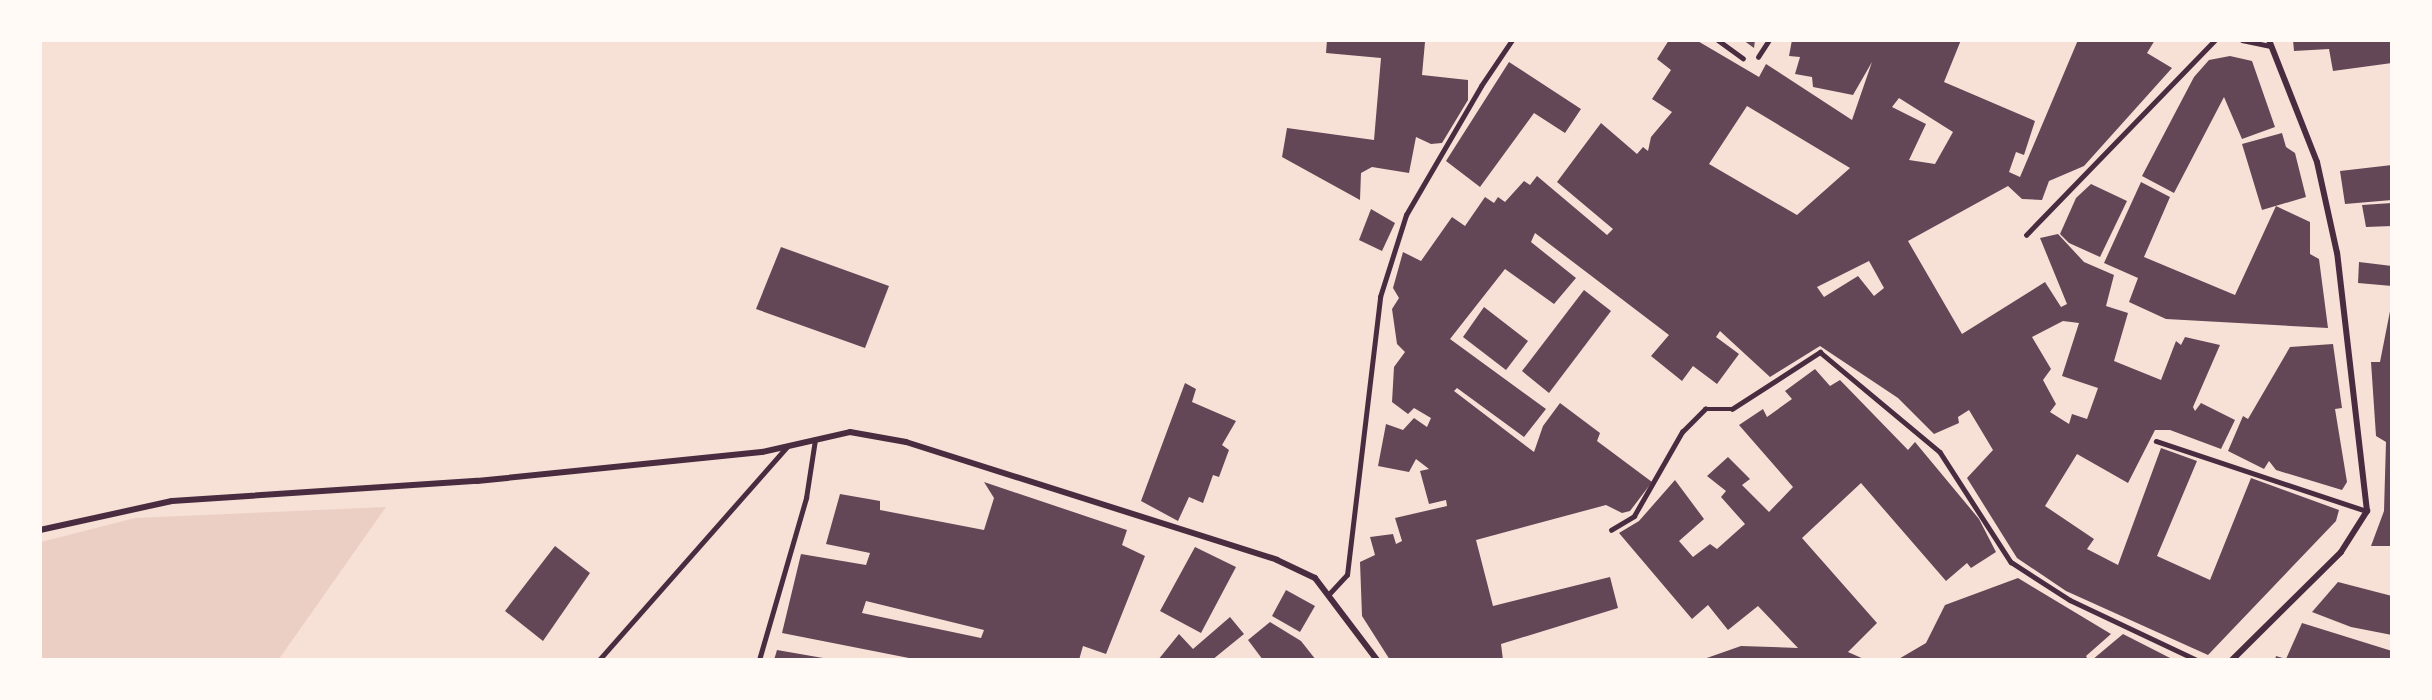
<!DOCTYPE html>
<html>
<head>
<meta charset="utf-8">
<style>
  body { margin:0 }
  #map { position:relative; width:2432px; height:700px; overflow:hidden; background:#f7e1d7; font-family:Literata,serif }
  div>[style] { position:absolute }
  .green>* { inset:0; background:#ebcfc5 }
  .building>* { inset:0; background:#644757 }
  .service>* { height:4.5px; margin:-2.25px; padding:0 2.25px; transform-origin:2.25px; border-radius:2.25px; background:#4a2c40 }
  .minor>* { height:6px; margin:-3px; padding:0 3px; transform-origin:3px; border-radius:3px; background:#4a2c40 }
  span { translate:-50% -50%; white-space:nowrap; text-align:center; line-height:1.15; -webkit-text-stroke:6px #fffaf5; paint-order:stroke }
  .frame { position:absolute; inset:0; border:42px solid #fffaf5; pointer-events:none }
</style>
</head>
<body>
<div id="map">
  <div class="green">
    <i style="clip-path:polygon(386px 507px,279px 659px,41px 659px,41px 542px,135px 518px)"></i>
  </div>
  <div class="building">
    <i style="clip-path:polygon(1327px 40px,1425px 42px,1422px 75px,1468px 80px,1468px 100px,1442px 143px,1431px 144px,1416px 137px,1409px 173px,1372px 167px,1361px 173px,1360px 200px,1282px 157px,1287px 128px,1374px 140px,1381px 58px,1326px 53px)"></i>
    <i style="clip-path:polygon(evenodd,1669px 40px,1696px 40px,1759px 77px,1766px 64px,1852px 120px,1872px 62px,1853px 95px,1813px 87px,1812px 77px,1795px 74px,1800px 57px,1789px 56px,1792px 40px,1961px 40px,1944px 82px,2035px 121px,2024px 155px,2016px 152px,2009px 172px,2020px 177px,2078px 40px,2155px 40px,2147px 53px,2172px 68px,2084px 166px,2049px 181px,2042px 200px,2022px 199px,2008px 186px,1908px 241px,1962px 334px,2045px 282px,2061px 307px,2067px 304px,2040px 238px,2058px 234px,2084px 262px,2114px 275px,2106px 306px,2128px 313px,2114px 361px,2161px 380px,2176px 341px,2181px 345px,2185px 337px,2220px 345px,2193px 407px,2195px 411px,2201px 403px,2235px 420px,2221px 449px,2170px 430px,2155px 430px,2128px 483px,2077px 454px,2045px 506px,2094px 539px,2087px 549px,2118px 565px,2161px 448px,2197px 461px,2157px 556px,2210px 580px,2251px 478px,2339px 510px,2336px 521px,2208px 655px,2066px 591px,2017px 558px,1967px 478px,1993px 450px,1969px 410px,1958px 417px,1959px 423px,1934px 434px,1898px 398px,1820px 346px,1770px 377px,1720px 331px,1716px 337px,1739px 354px,1717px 384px,1693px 366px,1682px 381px,1651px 356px,1669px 335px,1535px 233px,1531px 242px,1576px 278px,1554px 304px,1505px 269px,1450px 339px,1546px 409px,1524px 437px,1457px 388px,1454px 391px,1534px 452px,1543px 426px,1560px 403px,1600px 433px,1597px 441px,1652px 482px,1630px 511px,1622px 513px,1606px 505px,1476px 540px,1493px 606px,1610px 577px,1618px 608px,1501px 644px,1503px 660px,1390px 660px,1362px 616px,1360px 562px,1375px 555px,1370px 537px,1393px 534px,1396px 544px,1402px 541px,1395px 518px,1447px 506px,1446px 500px,1429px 504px,1420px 471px,1429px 469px,1416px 459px,1409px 472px,1378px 466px,1386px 424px,1403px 430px,1414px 418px,1427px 427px,1431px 418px,1414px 408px,1408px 414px,1392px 402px,1394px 367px,1405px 352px,1397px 344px,1392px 309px,1399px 298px,1393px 288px,1403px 252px,1421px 261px,1452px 217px,1465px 226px,1485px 197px,1494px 203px,1498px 197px,1505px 202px,1524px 181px,1530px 185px,1537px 176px,1607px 235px,1613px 229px,1557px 182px,1601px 123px,1637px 154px,1643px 147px,1648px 151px,1651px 137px,1672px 112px,1652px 99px,1671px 70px,1657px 59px,1669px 40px,1899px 98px,1953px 132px,1935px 164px,1909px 160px,1926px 124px,1892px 107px,1899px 98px,1669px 40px,1747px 106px,1850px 168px,1797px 215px,1709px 164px,1747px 106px,1669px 40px,1869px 261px,1884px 288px,1874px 296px,1858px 276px,1824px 297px,1817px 287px,1869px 261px,1669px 40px,2063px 321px,2079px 323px,2062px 376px,2098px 388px,2087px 419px,2072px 414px,2069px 424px,2050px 412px,2056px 404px,2043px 380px,2051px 369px,2032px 337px,2063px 321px)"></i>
    <i style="clip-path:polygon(1743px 40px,1755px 40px,1754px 48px)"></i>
    <i style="clip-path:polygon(2293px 40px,2392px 40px,2392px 63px,2333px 71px,2329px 49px,2294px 51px)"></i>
    <i style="clip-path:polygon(2230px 56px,2252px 61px,2275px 127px,2242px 139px,2224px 97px,2174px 193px,2142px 176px,2194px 77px,2209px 60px)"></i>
    <i style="clip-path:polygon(1509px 62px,1581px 109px,1565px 133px,1534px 113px,1480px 187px,1446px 161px)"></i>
    <i style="clip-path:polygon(2282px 133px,2286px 147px,2295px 153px,2306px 197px,2262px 210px,2242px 144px)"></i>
    <i style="clip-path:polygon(2392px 165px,2392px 200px,2345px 204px,2340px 171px)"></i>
    <i style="clip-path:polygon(2141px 182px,2170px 197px,2144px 257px,2235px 295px,2276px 206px,2310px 222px,2310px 254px,2319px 259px,2328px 328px,2166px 319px,2129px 302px,2138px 278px,2104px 263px)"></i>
    <i style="clip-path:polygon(2091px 184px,2127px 201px,2100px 257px,2069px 243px,2060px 234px,2076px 198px)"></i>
    <i style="clip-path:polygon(2392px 203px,2392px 226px,2366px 227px,2362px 205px)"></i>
    <i style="clip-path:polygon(1371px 209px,1395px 223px,1382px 251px,1359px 240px)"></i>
    <i style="clip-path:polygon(781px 247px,889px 286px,865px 348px,756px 309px)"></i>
    <i style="clip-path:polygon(2359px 262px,2392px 266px,2392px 286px,2358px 283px)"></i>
    <i style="clip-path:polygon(1584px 290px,1611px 311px,1549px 393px,1522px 371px)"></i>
    <i style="clip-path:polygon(2392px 301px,2392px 546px,2371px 546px,2384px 511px,2386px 442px,2376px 436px,2371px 362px,2380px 362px)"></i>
    <i style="clip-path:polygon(1484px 307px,1528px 341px,1506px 370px,1463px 337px)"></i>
    <i style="clip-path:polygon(2333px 344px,2342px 408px,2335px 409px,2347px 482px,2342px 490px,2276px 470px,2269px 461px,2264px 469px,2228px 451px,2243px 416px,2248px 419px,2290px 347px)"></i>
    <i style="clip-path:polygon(1815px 369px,1830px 386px,1840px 380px,1908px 450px,1915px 442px,1979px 519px,1996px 552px,1971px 568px,1967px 563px,1946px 581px,1861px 483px,1802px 538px,1877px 623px,1848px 652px,1866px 660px,1701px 660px,1741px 646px,1798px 648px,1758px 606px,1728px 630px,1708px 605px,1692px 619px,1619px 533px,1639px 521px,1675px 480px,1704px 519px,1679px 541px,1693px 557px,1710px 544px,1717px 549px,1745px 524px,1721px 497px,1726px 491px,1707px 476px,1728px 457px,1750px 479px,1742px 485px,1769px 512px,1793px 487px,1739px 425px,1763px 409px,1767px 417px,1792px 399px,1785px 391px)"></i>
    <i style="clip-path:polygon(1185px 383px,1196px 389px,1192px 402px,1236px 421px,1222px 445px,1229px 450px,1219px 477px,1213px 475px,1203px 503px,1189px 497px,1178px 521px,1141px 501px)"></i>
    <i style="clip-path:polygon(evenodd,984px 482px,1127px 530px,1122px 545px,1145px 556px,1106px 654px,1083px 646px,1079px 660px,919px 660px,782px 633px,801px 554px,866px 565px,870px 553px,826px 544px,840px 494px,880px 501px,880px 510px,984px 530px,994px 498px,984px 482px,866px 601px,984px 630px,981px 638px,862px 613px,866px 601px)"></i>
    <i style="clip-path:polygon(555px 546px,590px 573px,543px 641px,505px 611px)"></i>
    <i style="clip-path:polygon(1195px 547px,1236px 567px,1201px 633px,1160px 611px)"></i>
    <i style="clip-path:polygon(2018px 578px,2111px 634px,2086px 656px,2088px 660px,1897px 660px,1926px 643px,1945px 605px)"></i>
    <i style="clip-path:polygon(2338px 582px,2392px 596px,2392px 635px,2351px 627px,2312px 612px)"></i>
    <i style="clip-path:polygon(1286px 590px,1315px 606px,1300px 632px,1272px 616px)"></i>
    <i style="clip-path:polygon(1230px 617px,1244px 634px,1212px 660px,1158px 660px,1179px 634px,1193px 649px)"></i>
    <i style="clip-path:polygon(1270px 622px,1301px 641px,1316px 660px,1263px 660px,1248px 640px)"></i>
    <i style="clip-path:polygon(2302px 623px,2392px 651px,2392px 660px,2275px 660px,2276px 656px,2286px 659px)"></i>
    <i style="clip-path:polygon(2123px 634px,2174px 660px,2092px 660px)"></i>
    <i style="clip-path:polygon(777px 650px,823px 658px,823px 660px,774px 660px)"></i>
  </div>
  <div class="service">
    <i style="left:1718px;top:40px;width:31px;rotate:36deg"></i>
    <i style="left:2242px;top:40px;width:29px;rotate:12deg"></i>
    <i style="left:1758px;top:57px;width:20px;rotate:-57deg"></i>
    <i style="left:2026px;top:235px;width:272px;rotate:-45.9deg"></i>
    <i style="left:2156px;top:441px;width:222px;rotate:18.4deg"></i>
    <i style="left:1611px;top:530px;width:27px;rotate:-31deg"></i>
    <i style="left:1634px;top:516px;width:97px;rotate:-60.3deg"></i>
    <i style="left:1682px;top:432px;width:33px;rotate:-45deg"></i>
    <i style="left:1705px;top:409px;width:27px"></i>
    <i style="left:1732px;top:409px;width:105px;rotate:-32.9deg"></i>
    <i style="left:1820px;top:352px;width:156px;rotate:39.8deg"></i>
    <i style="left:1940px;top:452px;width:131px;rotate:57.2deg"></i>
    <i style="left:2011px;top:562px;width:70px;rotate:32.8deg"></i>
    <i style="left:2070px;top:600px;width:140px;rotate:25.3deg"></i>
    <i style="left:1329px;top:594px;width:26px;rotate:-47deg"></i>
    <i style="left:1347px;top:575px;width:280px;rotate:-83.2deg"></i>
    <i style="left:1380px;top:297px;width:86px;rotate:-72.4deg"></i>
    <i style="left:1406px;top:215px;width:149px;rotate:-59.8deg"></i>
    <i style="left:1481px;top:86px;width:55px;rotate:-56deg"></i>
    <i style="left:599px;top:660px;width:284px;rotate:-48.6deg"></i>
    <i style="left:759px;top:660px;width:169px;rotate:-73.8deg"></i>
    <i style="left:806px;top:498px;width:59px;rotate:-81.2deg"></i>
  </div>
  <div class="minor">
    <i style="left:40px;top:530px;width:135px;rotate:-12.4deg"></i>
    <i style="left:172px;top:501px;width:306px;rotate:-3.8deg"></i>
    <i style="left:477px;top:481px;width:286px;rotate:-5.8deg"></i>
    <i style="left:762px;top:452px;width:90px;rotate:-12.8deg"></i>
    <i style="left:850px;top:432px;width:57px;rotate:10.1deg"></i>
    <i style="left:906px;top:442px;width:389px;rotate:17.6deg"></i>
    <i style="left:1277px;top:560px;width:42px;rotate:25.3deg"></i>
    <i style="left:1315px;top:578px;width:103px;rotate:52.9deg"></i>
    <i style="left:2232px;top:660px;width:153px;rotate:-44.7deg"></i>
    <i style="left:2341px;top:552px;width:49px;rotate:-57.6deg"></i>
    <i style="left:2367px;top:511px;width:260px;rotate:-96.6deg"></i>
    <i style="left:2337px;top:253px;width:93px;rotate:-102.4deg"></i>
    <i style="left:2317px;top:162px;width:131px;rotate:-111.5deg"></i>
  </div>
  <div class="frame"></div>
</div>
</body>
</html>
